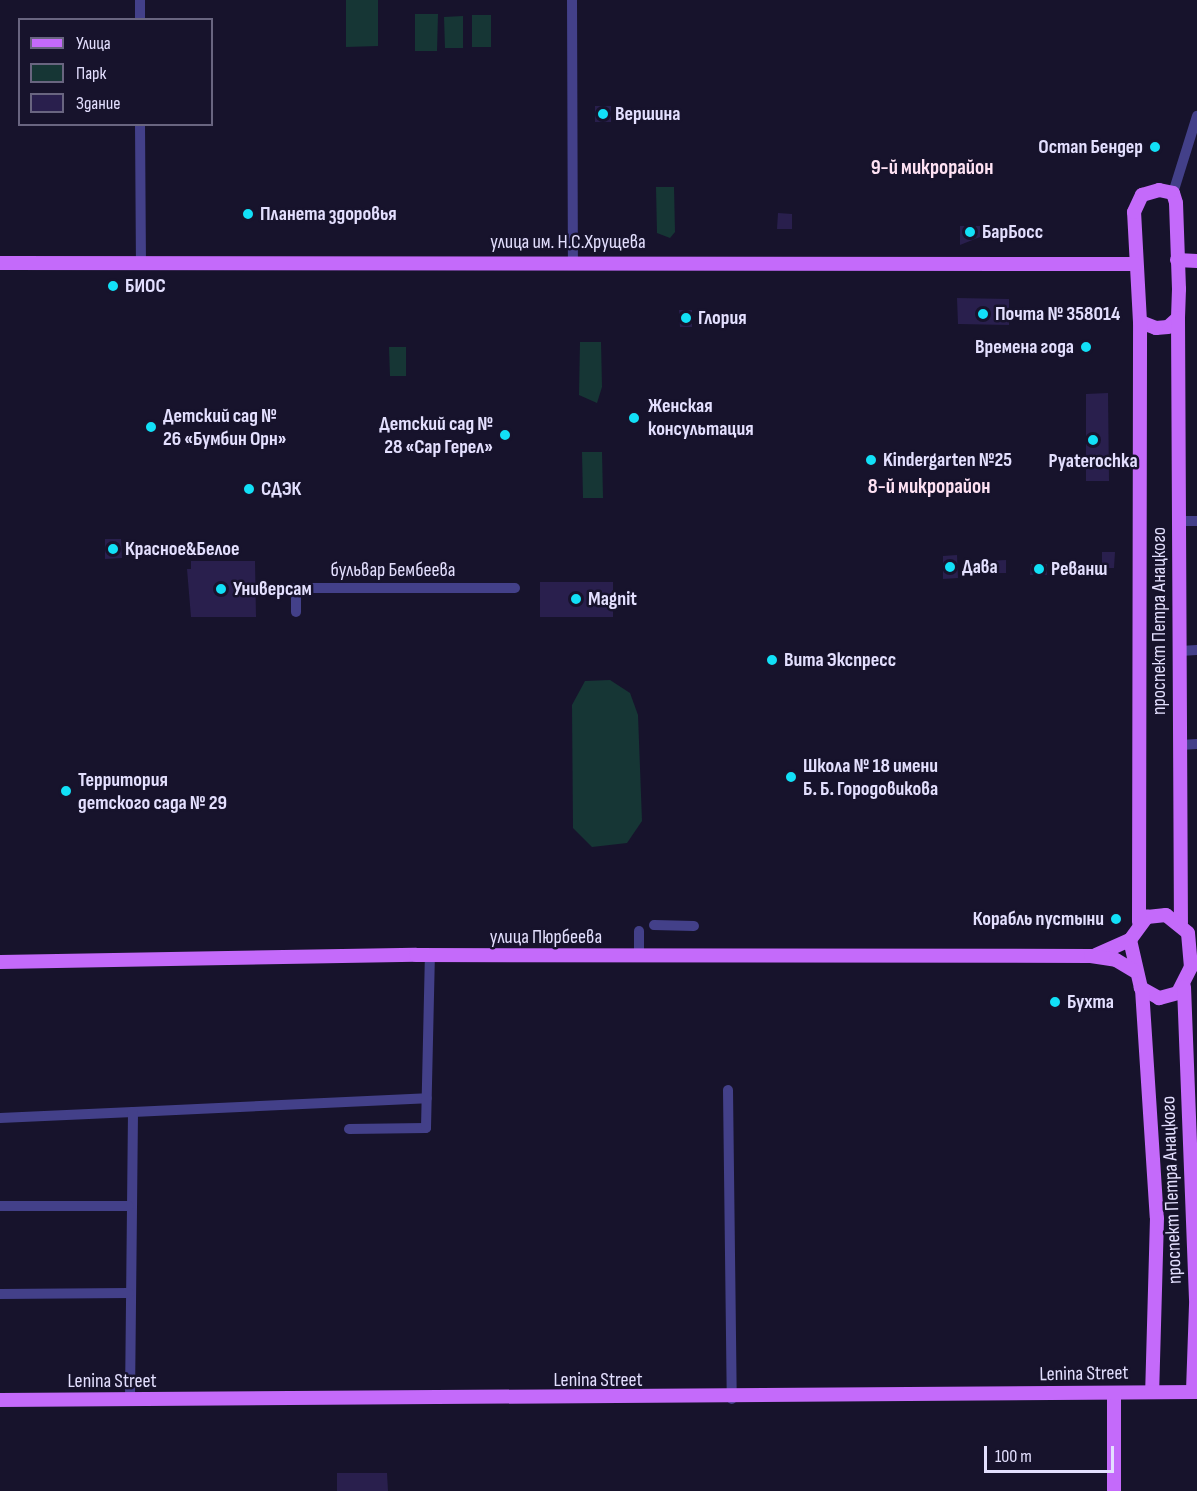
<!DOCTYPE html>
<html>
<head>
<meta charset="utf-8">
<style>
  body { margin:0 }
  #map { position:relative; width:1197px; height:1491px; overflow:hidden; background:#17132c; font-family:"Sofia Sans Condensed",sans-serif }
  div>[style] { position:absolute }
  .green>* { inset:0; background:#163635 }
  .building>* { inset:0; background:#291f4d }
  .minor>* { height:10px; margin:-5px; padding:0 5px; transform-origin:5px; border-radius:5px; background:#434089 }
  .major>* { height:14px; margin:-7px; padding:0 7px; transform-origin:7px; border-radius:7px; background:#c46afa }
  .dots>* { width:16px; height:16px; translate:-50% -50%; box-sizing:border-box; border:3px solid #17132c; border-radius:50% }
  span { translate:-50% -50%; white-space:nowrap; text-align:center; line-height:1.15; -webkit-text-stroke:5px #17132c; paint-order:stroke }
  .poi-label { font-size:20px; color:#e3dffe; font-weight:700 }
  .left { translate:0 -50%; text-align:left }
  .right { translate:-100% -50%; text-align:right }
  .street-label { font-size:20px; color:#e3dffe }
  .neighbourhood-label { font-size:21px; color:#fee1f3; font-weight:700 }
  .legend { position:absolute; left:18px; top:18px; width:195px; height:108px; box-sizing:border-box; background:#17132c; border:2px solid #696580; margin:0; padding:8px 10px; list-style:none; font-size:18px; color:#e3dffe }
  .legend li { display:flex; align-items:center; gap:12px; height:30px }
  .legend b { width:30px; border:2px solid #696580 }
  .scale { position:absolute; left:984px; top:1446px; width:130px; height:27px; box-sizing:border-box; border:3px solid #e3dffe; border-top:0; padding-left:8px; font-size:18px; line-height:21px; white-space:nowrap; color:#e3dffe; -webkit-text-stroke:4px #17132c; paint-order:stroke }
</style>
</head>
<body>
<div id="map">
  <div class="green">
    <i style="clip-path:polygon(346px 0,378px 0,378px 46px,346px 47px)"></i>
    <i style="clip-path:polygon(415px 14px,438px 14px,437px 51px,415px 51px)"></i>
    <i style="clip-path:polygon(472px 15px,491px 15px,491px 47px,472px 47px)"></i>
    <i style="clip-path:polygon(463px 16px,463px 48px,445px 48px,444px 17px)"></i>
    <i style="clip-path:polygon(656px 187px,674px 187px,675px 232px,670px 238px,657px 233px)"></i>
    <i style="clip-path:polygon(580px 342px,601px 342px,602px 387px,597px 403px,579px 395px)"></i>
    <i style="clip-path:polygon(389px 347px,406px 347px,406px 376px,390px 376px)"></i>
    <i style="clip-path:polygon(582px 452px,602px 452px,603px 498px,583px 498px)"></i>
    <i style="clip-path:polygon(610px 680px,630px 693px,638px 715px,642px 821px,627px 843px,592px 847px,573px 828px,572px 705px,585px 681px)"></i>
  </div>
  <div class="building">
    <i style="clip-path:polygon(595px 106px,611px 106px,611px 122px,595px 122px)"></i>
    <i style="clip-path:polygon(778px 213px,792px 214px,792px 229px,777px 229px)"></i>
    <i style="clip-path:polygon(960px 226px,980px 226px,980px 237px,960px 245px)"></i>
    <i style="clip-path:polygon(957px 298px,1009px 299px,1009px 325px,958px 324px)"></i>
    <i style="clip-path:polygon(679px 310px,692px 310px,692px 327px,680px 327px)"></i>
    <i style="clip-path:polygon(1108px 393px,1109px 481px,1086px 481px,1086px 394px)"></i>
    <i style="clip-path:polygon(105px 539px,121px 539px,122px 558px,105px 559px)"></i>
    <i style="clip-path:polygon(1102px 552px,1115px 552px,1114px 568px,1102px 568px)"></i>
    <i style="clip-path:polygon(957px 555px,958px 578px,943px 579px,943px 556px)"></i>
    <i style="clip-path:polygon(1006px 560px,1006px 573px,988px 573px,988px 561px)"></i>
    <i style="clip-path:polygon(191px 561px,255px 561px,256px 617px,191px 617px,187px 569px,191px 569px)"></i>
    <i style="clip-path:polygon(1031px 564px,1047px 564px,1047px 575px,1030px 575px)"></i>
    <i style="clip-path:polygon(540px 582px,613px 582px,613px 617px,540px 617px)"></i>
    <i style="clip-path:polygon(337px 1473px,387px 1473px,388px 1491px,337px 1491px)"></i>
  </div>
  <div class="minor">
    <i style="left:140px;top:0;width:20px;rotate:90deg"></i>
    <i style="left:572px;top:0;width:262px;rotate:89.8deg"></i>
    <i style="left:140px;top:124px;width:138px;rotate:89.6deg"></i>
    <i style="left:1173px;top:193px;width:81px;rotate:-72.7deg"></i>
    <i style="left:1178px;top:521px;width:19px"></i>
    <i style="left:296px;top:612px;width:24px;rotate:-90deg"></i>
    <i style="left:296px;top:588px;width:219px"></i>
    <i style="left:1180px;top:651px;width:17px;rotate:-3deg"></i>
    <i style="left:1180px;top:745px;width:17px;rotate:-3deg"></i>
    <i style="left:654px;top:925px;width:40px;rotate:1.4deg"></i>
    <i style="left:639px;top:957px;width:26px;rotate:-90deg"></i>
    <i style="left:728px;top:1090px;width:309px;rotate:89.3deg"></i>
    <i style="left:133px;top:1112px;width:294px;rotate:-2.7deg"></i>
    <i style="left:0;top:1118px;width:133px;rotate:-2.6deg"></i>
    <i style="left:133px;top:1112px;width:288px;rotate:90.6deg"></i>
    <i style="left:349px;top:1129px;width:77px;rotate:-0.7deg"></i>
    <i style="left:426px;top:1128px;width:173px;rotate:-88.7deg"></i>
    <i style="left:0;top:1206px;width:129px"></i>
    <i style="left:0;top:1294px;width:129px;rotate:-0.4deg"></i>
  </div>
  <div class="major">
    <i style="left:1159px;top:190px;width:14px;rotate:12deg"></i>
    <i style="left:1173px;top:193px;width:10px;rotate:73deg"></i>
    <i style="left:1176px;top:203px;width:86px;rotate:88deg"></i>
    <i style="left:1179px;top:289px;width:29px;rotate:92deg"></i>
    <i style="left:1178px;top:318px;width:13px;rotate:138deg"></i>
    <i style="left:1168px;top:327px;width:12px;rotate:175deg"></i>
    <i style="left:1156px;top:328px;width:17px;rotate:-159deg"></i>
    <i style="left:1140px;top:322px;width:110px;rotate:-93.1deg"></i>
    <i style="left:1134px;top:212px;width:19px;rotate:-65deg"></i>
    <i style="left:1142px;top:195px;width:18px;rotate:-16deg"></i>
    <i style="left:1177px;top:260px;width:20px;rotate:3deg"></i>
    <i style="left:0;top:263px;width:1135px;rotate:0.05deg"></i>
    <i style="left:1178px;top:318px;width:605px;rotate:89.72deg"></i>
    <i style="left:1166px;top:915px;width:28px;rotate:39deg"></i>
    <i style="left:1188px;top:933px;width:34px;rotate:85deg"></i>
    <i style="left:1191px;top:967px;width:29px;rotate:117deg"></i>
    <i style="left:1178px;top:993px;width:20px;rotate:165deg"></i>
    <i style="left:1159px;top:998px;width:21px;rotate:-151deg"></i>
    <i style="left:1141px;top:988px;width:49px;rotate:-102.9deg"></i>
    <i style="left:1130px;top:940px;width:29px;rotate:-54deg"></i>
    <i style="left:1147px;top:917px;width:19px;rotate:-6deg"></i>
    <i style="left:1139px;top:922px;width:600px;rotate:-89.9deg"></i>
    <i style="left:1096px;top:955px;width:37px;rotate:-24deg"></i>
    <i style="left:0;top:962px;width:416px;rotate:-1deg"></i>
    <i style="left:416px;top:955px;width:675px;rotate:0.08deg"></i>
    <i style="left:1091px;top:956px;width:25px;rotate:9deg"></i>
    <i style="left:1116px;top:960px;width:21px;rotate:31deg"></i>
    <i style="left:1184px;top:987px;width:318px;rotate:87.8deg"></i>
    <i style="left:1196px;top:1305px;width:87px;rotate:92deg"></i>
    <i style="left:1142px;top:989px;width:229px;rotate:86.3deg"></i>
    <i style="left:1157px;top:1218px;width:174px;rotate:91.6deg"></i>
    <i style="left:1114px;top:1393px;width:98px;rotate:90deg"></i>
    <i style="left:0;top:1400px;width:1197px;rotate:-0.38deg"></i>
  </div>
  <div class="dots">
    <i style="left:603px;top:114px;background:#12e0f7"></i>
    <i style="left:1155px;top:147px;background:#12e0f7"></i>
    <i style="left:248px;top:214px;background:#12e0f7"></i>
    <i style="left:970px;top:232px;background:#12e0f7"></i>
    <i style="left:113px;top:286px;background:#12e0f7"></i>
    <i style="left:983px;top:314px;background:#12e0f7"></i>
    <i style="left:686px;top:318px;background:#12e0f7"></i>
    <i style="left:1086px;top:347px;background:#12e0f7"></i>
    <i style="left:634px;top:418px;background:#12e0f7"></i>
    <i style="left:151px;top:427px;background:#12e0f7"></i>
    <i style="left:505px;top:435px;background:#12e0f7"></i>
    <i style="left:1093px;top:440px;background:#12e0f7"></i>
    <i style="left:871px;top:460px;background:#12e0f7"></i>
    <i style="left:249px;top:489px;background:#12e0f7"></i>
    <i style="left:113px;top:549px;background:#12e0f7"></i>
    <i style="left:950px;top:567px;background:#12e0f7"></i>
    <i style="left:1039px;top:569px;background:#12e0f7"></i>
    <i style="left:221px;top:589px;background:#12e0f7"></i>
    <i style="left:576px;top:599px;background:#12e0f7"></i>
    <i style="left:772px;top:660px;background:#12e0f7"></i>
    <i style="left:791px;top:777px;background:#12e0f7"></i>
    <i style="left:66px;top:791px;background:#12e0f7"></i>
    <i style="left:1116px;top:919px;background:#12e0f7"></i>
    <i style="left:1055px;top:1002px;background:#12e0f7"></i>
  </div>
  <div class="poi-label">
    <span class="left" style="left:615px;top:114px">Вершина</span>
    <span class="right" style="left:1143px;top:147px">Остап Бендер</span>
    <span class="left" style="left:260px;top:214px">Планета здоровья</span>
    <span class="left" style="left:982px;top:232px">БарБосс</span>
    <span class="left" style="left:125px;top:286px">БИОС</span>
    <span class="left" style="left:995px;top:314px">Почта № 358014</span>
    <span class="left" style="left:698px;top:318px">Глория</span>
    <span class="right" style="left:1074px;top:347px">Времена года</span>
    <span class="left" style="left:648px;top:418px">Женская<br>консультация</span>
    <span class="left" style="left:163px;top:428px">Детский сад №<br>26 «Бумбин Орн»</span>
    <span class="right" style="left:493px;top:436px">Детский сад №<br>28 «Сар Герел»</span>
    <span class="left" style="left:883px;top:460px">Kindergarten №25</span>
    <span style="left:1093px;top:461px">Pyaterochka</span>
    <span class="left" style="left:261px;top:489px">СДЭК</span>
    <span class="left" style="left:125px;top:549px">Красное&amp;Белое</span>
    <span class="left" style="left:962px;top:567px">Дава</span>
    <span class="left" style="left:1051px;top:569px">Реванш</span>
    <span class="left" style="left:233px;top:589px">Универсам</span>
    <span class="left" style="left:588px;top:599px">Magnit</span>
    <span class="left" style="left:784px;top:660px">Вита Экспресс</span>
    <span class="left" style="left:803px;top:778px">Школа № 18 имени<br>Б. Б. Городовикова</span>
    <span class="left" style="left:78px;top:792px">Территория<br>детского сада № 29</span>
    <span class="right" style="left:1104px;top:919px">Корабль пустыни</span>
    <span class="left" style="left:1067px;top:1002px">Бухта</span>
  </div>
  <div class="street-label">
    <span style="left:568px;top:242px">улица им. Н.С.Хрущева</span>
    <span style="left:393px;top:570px">бульвар Бембеева</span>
    <span style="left:1159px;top:621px;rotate:-90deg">проспект Петра Анацкого</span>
    <span style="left:546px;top:937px">улица Пюрбеева</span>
    <span style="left:1172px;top:1190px;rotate:-92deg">проспект Петра Анацкого</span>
    <span style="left:1084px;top:1374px;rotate:-1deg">Lenina Street</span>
    <span style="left:598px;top:1380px">Lenina Street</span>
    <span style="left:112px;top:1381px">Lenina Street</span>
  </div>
  <div class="neighbourhood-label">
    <span style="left:932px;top:168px">9-й микрорайон</span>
    <span style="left:929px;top:487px">8-й микрорайон</span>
  </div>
  <ul class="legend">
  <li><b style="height:8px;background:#c46afa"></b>Улица</li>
  <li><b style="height:16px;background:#163635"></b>Парк</li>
  <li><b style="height:16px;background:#291f4d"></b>Здание</li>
  </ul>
  <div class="scale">100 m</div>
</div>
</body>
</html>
